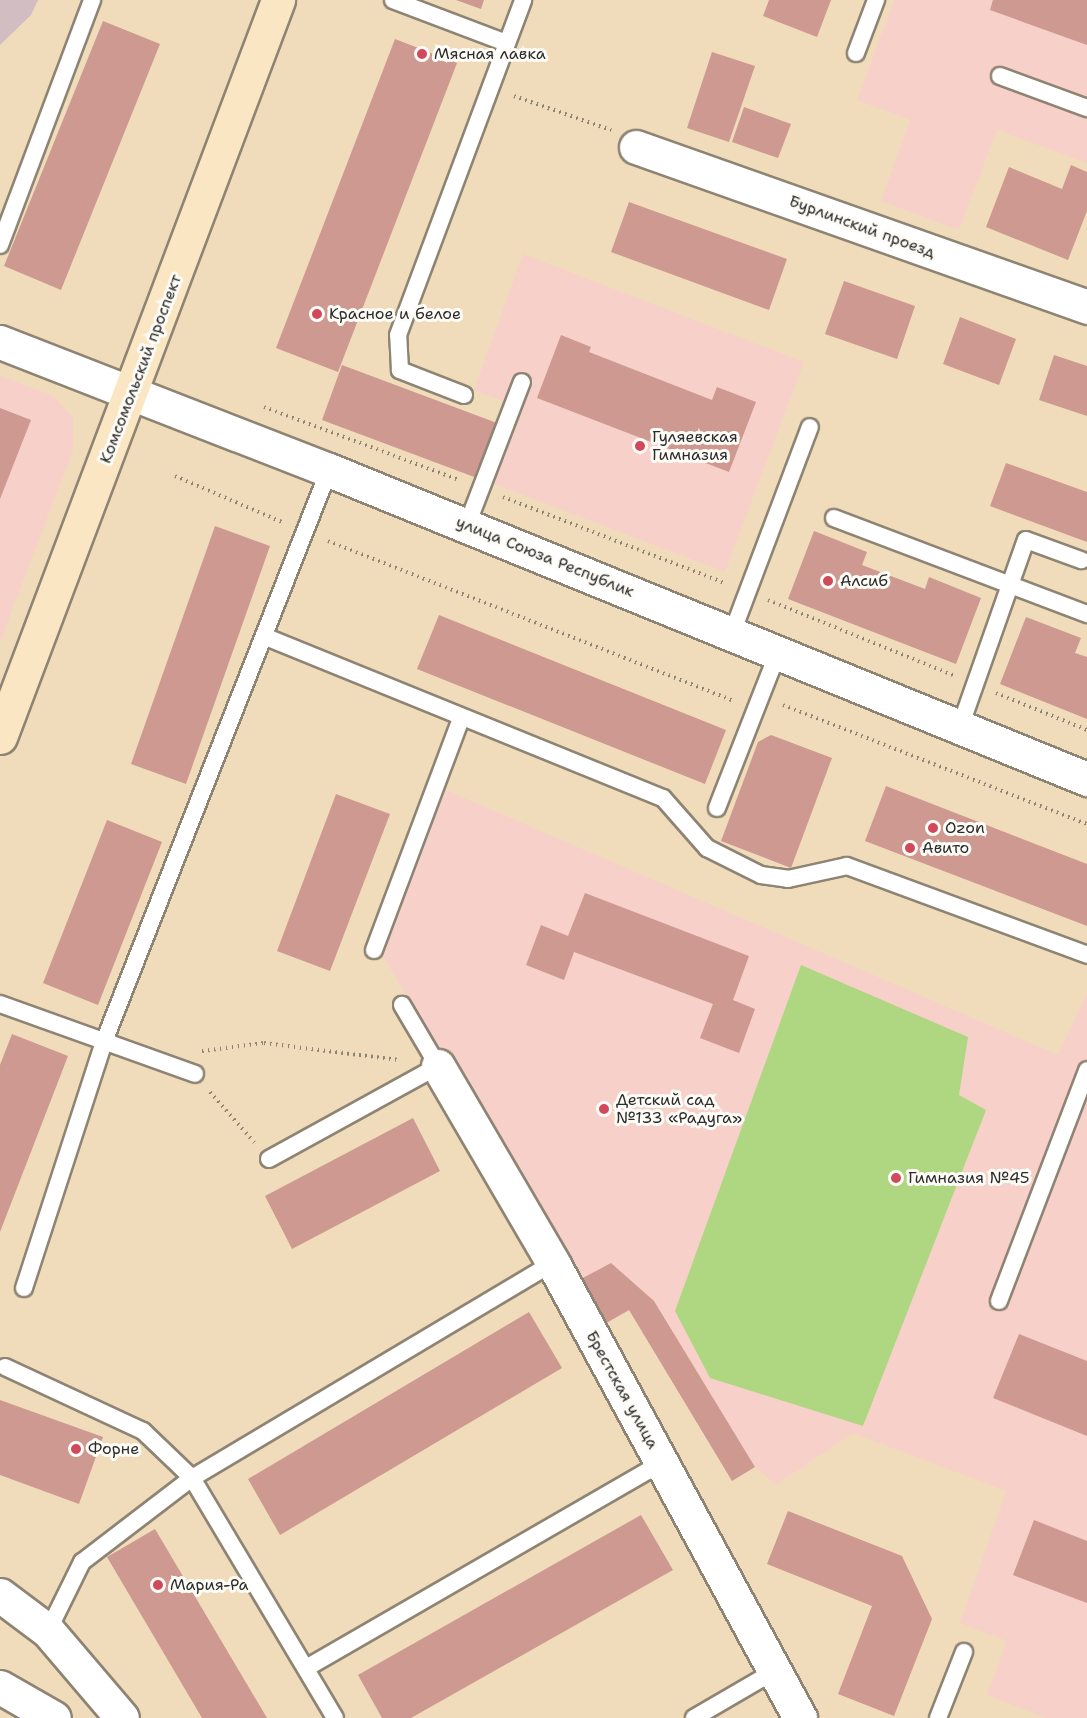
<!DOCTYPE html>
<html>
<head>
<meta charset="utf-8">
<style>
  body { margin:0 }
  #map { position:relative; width:1087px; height:1718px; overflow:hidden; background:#f0dcbb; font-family:"Shantell Sans",sans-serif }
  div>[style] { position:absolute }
  .built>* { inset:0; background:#f7d0ca }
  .industrial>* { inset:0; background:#d2bec2 }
  .green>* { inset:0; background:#afd681 }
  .building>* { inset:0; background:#cd9990 }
  .path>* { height:4px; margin-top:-2px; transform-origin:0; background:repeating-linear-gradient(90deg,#8e8473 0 1.5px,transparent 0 6px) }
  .roads { filter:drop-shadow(2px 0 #8e8473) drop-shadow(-2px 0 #8e8473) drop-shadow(0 2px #8e8473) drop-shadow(0 -2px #8e8473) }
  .lane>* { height:16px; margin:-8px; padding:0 8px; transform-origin:8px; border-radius:8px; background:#fff }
  .street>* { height:33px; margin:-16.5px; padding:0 16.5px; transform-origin:16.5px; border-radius:16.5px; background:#fff }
  .secondary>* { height:33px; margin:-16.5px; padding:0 16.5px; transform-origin:16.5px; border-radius:16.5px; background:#fbe6c4 }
  .dots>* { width:16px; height:16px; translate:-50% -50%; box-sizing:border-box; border:3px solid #fdfcf7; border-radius:50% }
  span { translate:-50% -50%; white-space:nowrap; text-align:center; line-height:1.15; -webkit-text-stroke:6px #fdfcf7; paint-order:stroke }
  .poi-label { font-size:16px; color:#2b2b2b }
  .left { translate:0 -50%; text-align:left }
  .street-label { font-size:16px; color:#2b2b2b }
</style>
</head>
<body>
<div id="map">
  <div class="built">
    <i style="clip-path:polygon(894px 0,1087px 0,1087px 163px,997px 130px,959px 230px,881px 201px,910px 120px,857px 100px)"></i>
    <i style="clip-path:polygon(523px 254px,804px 362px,725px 572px,494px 484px,523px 409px,474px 390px)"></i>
    <i style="clip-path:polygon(0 376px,54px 396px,73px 418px,73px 450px,0 642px)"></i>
    <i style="clip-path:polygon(446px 790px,1058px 1055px,1087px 994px,1087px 1718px,1047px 1718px,987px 1695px,1007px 1641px,960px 1623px,1006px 1491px,853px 1433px,776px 1485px,755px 1467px,654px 1301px,611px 1263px,579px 1280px,382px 955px)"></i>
  </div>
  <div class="industrial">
    <i style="clip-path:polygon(0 0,38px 0,31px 15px,0 45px)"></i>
  </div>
  <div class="green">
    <i style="clip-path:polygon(801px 965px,968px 1037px,959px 1095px,986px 1110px,863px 1426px,710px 1378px,675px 1311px)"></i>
  </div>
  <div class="building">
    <i style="clip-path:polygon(456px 0,484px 0,481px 9px)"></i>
    <i style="clip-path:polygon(769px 0,831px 0,817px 37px,763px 16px)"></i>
    <i style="clip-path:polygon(993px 0,1087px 0,1087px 45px,990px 10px)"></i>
    <i style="clip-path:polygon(103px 21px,160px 44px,61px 290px,4px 266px)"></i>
    <i style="clip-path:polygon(395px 39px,457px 63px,338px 372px,276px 348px)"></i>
    <i style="clip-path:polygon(712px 52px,755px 66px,729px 142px,687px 128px)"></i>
    <i style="clip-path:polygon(744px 107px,791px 124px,778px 158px,732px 142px)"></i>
    <i style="clip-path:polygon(1071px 165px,1087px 172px,1087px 211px,1068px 260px,986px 227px,1009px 167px,1062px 189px)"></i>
    <i style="clip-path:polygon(629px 202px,787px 259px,769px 310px,611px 252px)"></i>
    <i style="clip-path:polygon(844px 281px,915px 306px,897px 359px,825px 334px)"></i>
    <i style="clip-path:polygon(960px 317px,1016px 339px,999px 385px,943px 364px)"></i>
    <i style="clip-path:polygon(561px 335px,591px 347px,589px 352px,712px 400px,717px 387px,756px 402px,729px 472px,537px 398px)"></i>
    <i style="clip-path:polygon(1054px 355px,1087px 366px,1087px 416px,1039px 400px)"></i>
    <i style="clip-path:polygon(342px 365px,497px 423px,477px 478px,322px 420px)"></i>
    <i style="clip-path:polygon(0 408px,31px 420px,0 499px)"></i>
    <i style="clip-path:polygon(1006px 463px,1087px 492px,1087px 542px,990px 506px)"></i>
    <i style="clip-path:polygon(215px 526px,270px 546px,186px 784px,131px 764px)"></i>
    <i style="clip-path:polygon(814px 531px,867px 552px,862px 565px,925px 589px,929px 577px,981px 598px,956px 664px,788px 599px)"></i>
    <i style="clip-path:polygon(439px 615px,726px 730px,705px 784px,417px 669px)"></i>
    <i style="clip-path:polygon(1026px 617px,1081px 638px,1075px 653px,1087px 657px,1087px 719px,1000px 684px)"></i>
    <i style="clip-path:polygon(771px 735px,832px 758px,791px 868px,721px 841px,758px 742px)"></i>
    <i style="clip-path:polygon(886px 786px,1087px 864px,1087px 926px,865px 841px)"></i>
    <i style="clip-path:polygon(336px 794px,390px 814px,330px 971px,277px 951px)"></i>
    <i style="clip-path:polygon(107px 820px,162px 842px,98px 1005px,43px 983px)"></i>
    <i style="clip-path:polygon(585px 893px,749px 956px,733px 1000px,755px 1009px,739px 1053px,700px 1038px,713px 1004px,574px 952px,564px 980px,526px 965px,541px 925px,568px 936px)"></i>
    <i style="clip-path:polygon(12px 1034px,68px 1056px,0 1232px,0 1065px)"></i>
    <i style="clip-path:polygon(413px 1118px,440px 1171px,292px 1249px,265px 1196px)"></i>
    <i style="clip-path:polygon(611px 1263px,654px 1301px,755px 1467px,732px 1481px,629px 1310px,603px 1325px,579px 1280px)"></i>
    <i style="clip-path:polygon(529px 1312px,562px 1368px,280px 1535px,248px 1479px)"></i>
    <i style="clip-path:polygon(1019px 1334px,1087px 1361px,1087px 1436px,993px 1398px)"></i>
    <i style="clip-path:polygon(0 1400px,103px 1437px,79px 1504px,0 1475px)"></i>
    <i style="clip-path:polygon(788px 1511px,902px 1556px,932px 1619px,894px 1716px,838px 1694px,872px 1606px,767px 1564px)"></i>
    <i style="clip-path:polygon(641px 1515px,673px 1570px,411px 1718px,382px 1718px,358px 1675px)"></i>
    <i style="clip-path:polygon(1034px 1520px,1087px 1541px,1087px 1603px,1013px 1575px)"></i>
    <i style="clip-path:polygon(155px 1529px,267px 1718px,202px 1718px,107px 1557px)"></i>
  </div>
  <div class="path">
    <i style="left:514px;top:96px;width:103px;rotate:19.3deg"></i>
    <i style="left:264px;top:407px;width:208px;rotate:20.5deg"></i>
    <i style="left:175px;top:476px;width:116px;rotate:23.3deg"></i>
    <i style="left:503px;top:497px;width:238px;rotate:21.2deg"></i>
    <i style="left:328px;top:541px;width:436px;rotate:21.5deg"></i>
    <i style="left:768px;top:600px;width:200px;rotate:22.1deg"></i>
    <i style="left:996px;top:693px;width:98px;rotate:22.1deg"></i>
    <i style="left:783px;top:705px;width:326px;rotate:21.4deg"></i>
    <i style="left:202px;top:1051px;width:63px;rotate:-7.4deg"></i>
    <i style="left:264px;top:1043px;width:136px;rotate:7.2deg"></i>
    <i style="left:210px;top:1092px;width:67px;rotate:48.7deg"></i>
  </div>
  <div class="roads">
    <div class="lane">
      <i style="left:393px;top:0;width:121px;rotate:20.8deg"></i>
      <i style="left:856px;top:53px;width:57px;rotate:-69.3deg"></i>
      <i style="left:1000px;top:76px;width:93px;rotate:20.2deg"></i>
      <i style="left:0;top:245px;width:262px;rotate:-69.4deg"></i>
      <i style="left:464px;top:395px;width:69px;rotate:-158.7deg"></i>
      <i style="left:400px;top:370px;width:35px;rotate:-93deg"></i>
      <i style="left:398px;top:335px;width:358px;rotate:-69.5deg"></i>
      <i style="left:834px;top:518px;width:271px;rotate:20.8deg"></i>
      <i style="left:467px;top:525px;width:153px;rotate:-69deg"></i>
      <i style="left:732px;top:633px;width:220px;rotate:-69.3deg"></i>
      <i style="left:266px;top:637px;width:428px;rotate:22.1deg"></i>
      <i style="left:663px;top:798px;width:67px;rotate:48.7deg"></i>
      <i style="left:707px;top:848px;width:60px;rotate:26.6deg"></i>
      <i style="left:761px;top:875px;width:27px;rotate:8deg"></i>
      <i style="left:788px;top:879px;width:60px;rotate:-12.4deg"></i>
      <i style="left:847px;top:866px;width:256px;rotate:20.3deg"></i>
      <i style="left:960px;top:727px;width:198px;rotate:-70.6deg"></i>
      <i style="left:1026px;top:540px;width:59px;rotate:20deg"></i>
      <i style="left:717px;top:808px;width:168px;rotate:-68.6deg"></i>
      <i style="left:374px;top:950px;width:248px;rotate:-69.4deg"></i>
      <i style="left:0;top:1004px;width:207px;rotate:19.7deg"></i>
      <i style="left:269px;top:1159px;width:193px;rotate:-28.8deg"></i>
      <i style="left:438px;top:1066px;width:71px;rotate:-120.5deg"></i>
      <i style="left:24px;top:1288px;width:262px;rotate:-72deg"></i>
      <i style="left:105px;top:1039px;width:612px;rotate:-68.51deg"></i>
      <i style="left:999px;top:1301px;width:247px;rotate:-69.1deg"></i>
      <i style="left:5px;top:1367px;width:152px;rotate:24.9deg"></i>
      <i style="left:143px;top:1431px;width:68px;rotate:43.8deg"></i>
      <i style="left:192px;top:1478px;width:279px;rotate:59.2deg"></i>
      <i style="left:48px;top:1631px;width:77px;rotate:-63.8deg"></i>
      <i style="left:82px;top:1562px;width:138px;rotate:-37.4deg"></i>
      <i style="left:192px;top:1478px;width:420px;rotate:-30.8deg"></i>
      <i style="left:308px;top:1667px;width:409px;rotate:-30deg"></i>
      <i style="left:694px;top:1718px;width:91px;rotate:-30.2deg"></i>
      <i style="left:938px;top:1718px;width:71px;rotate:-68.5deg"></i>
    </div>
    <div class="street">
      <i style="left:636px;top:147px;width:479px;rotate:19.5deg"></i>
      <i style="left:0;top:342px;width:353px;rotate:21.3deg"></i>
      <i style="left:329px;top:470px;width:819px;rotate:22.18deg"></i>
      <i style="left:438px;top:1066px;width:228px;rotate:59.7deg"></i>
      <i style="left:553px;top:1263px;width:518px;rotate:61.5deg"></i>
      <i style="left:0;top:1595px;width:60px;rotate:36.9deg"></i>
      <i style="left:48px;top:1631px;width:114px;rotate:49.6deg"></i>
      <i style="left:0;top:1687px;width:62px;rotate:29.9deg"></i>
    </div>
    <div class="secondary">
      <i style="left:0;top:737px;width:788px;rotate:-69.33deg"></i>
    </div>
  </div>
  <div class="dots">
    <i style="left:422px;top:54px;background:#d1495b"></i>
    <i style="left:317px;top:314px;background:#d1495b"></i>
    <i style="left:640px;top:446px;background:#d1495b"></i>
    <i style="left:828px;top:581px;background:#d1495b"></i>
    <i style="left:933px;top:828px;background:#d1495b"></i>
    <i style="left:910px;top:848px;background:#d1495b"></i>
    <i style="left:604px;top:1109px;background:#d1495b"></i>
    <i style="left:896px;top:1178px;background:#d1495b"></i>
    <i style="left:76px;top:1449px;background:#d1495b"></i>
    <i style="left:158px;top:1585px;background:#d1495b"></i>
  </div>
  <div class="poi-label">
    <span class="left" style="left:434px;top:54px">Мясная лавка</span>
    <span class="left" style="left:329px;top:314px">Красное и белое</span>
    <span class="left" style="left:652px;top:446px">Гуляевская<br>Гимназия</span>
    <span class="left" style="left:840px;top:581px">Алсиб</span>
    <span class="left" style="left:945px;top:828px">Ozon</span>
    <span class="left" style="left:922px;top:848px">Авито</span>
    <span class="left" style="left:616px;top:1109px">Детский сад<br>№133 «Радуга»</span>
    <span class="left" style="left:908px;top:1178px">Гимназия №45</span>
    <span class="left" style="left:88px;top:1449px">Форне</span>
    <span class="left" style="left:170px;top:1585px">Мария-Ра</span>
  </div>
  <div class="street-label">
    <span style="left:862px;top:227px;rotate:20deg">Бурлинский проезд</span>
    <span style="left:141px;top:369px;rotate:-69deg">Комсомольский проспект</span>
    <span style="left:545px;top:557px;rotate:22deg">улица Союза Республик</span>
    <span style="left:622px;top:1390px;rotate:61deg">Брестская улица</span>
  </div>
</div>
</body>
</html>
